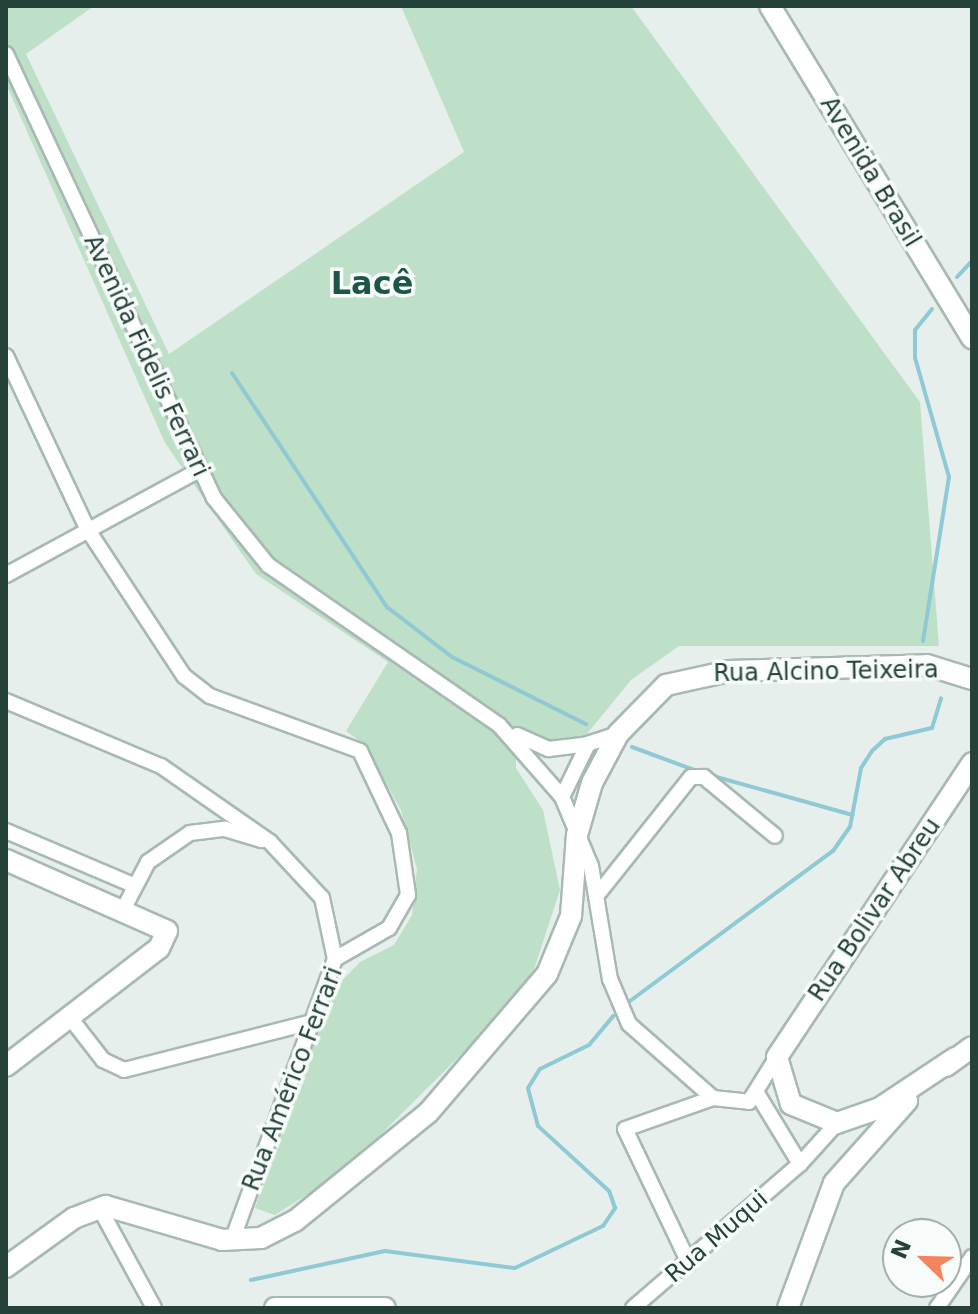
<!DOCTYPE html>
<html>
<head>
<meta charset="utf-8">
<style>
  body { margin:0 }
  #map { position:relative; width:978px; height:1314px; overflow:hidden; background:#e6efeb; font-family:"DejaVu Sans",sans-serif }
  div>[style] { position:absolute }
  .green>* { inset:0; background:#bfe0c8 }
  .stream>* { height:4px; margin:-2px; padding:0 2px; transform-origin:2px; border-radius:2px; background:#8ec9d4 }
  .roads { filter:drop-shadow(2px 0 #a8b8b2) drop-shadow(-2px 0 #a8b8b2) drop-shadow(0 2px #a8b8b2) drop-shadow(0 -2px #a8b8b2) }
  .street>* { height:14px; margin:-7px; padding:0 7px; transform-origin:7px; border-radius:7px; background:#fff }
  .secondary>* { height:20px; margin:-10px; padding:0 10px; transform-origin:10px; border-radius:10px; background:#fff }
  span { translate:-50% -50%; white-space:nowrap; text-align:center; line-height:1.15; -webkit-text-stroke:7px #f7fbf9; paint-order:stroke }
  .street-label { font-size:24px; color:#24423a }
  .district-label { font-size:32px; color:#1f5548; font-weight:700 }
  .frame { position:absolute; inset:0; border:8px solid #24423a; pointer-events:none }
  .north { position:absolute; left:882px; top:1218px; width:80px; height:80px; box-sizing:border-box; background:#f7fbf9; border:2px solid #a3b1ad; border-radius:50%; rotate:293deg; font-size:22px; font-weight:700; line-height:32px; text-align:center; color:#24423a }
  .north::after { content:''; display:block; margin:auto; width:28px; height:36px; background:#f4845f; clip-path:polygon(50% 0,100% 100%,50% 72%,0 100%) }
</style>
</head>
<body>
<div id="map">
  <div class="green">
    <i style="clip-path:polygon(6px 6px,94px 6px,26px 54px,169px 354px,464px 152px,401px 6px,631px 6px,920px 402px,939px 646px,679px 646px,631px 680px,582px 740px,516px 746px,516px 768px,543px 810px,560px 890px,528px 988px,344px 1171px,275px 1215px,255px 1208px,327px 996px,360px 962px,394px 945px,412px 915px,417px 869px,401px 810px,365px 745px,346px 731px,388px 662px,256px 574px,165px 443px,6px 84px)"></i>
  </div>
  <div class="stream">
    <i style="left:957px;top:277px;width:22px;rotate:-47deg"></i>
    <i style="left:232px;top:373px;width:281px;rotate:56.5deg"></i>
    <i style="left:387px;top:607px;width:82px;rotate:37.6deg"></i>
    <i style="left:452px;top:657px;width:150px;rotate:26.6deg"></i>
    <i style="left:923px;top:641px;width:166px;rotate:-81deg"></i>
    <i style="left:949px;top:477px;width:124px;rotate:-105.9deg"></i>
    <i style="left:915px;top:358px;width:28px;rotate:-90deg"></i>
    <i style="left:915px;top:330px;width:27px;rotate:-51deg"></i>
    <i style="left:632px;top:747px;width:69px;rotate:20.3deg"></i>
    <i style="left:713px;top:776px;width:145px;rotate:15.6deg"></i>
    <i style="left:630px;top:1001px;width:252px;rotate:-36.5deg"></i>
    <i style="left:833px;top:851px;width:29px;rotate:-55deg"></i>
    <i style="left:850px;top:827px;width:60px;rotate:-79.4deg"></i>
    <i style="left:861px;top:768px;width:20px;rotate:-57deg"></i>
    <i style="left:872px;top:751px;width:18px;rotate:-43deg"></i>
    <i style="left:885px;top:739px;width:48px;rotate:-13.2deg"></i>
    <i style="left:932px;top:728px;width:31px;rotate:-73deg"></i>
    <i style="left:251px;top:1280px;width:137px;rotate:-12.2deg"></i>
    <i style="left:385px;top:1251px;width:131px;rotate:7.5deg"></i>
    <i style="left:515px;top:1268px;width:98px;rotate:-25.5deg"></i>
    <i style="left:603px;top:1226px;width:22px;rotate:-56deg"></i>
    <i style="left:615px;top:1208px;width:18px;rotate:-109deg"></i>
    <i style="left:609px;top:1191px;width:96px;rotate:-137.5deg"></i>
    <i style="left:538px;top:1126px;width:39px;rotate:-105deg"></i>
    <i style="left:528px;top:1088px;width:22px;rotate:-58deg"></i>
    <i style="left:540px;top:1069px;width:55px;rotate:-26.1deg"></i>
    <i style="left:589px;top:1045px;width:38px;rotate:-50deg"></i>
  </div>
  <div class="roads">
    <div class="street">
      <i style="left:6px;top:54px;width:490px;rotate:64.9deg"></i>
      <i style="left:214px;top:498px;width:86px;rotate:51.1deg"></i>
      <i style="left:268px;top:565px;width:281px;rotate:34.7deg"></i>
      <i style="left:499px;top:725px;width:96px;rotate:48.8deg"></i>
      <i style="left:6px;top:356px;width:192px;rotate:64.8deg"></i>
      <i style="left:88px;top:530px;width:175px;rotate:56.7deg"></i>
      <i style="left:184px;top:676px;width:33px;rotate:38deg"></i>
      <i style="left:210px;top:696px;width:160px;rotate:20.1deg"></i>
      <i style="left:360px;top:751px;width:91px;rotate:64.6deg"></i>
      <i style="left:399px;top:833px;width:63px;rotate:81.7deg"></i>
      <i style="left:408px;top:895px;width:38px;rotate:120deg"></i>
      <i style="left:389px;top:928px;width:62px;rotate:150.1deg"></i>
      <i style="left:335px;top:959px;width:300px;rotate:110.1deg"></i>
      <i style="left:6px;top:575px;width:216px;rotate:-28.5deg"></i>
      <i style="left:6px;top:701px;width:168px;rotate:22.8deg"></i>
      <i style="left:161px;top:766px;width:133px;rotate:34.9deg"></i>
      <i style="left:270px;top:842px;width:76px;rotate:47.1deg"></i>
      <i style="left:322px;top:898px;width:62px;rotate:78deg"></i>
      <i style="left:618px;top:734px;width:32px;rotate:162deg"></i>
      <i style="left:588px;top:744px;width:59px;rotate:116.1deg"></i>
      <i style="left:562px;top:797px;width:75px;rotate:67.2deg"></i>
      <i style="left:591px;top:866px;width:115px;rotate:80.5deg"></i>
      <i style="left:610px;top:979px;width:49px;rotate:67.1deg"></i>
      <i style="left:629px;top:1024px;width:112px;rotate:41.4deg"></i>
      <i style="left:517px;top:735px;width:35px;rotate:24deg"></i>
      <i style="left:549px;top:749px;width:38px;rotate:-7deg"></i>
      <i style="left:6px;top:831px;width:136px;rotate:23deg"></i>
      <i style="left:598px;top:894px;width:149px;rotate:-51.5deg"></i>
      <i style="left:691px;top:777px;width:13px"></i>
      <i style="left:704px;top:777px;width:92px;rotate:39.7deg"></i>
      <i style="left:124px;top:908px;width:52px;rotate:-62.4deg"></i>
      <i style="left:148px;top:862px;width:51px;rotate:-34.6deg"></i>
      <i style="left:190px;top:833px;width:35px;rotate:-7deg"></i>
      <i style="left:225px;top:829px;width:38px;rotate:17deg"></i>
      <i style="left:68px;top:1015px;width:57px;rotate:52.1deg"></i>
      <i style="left:103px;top:1060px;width:23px;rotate:25deg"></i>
      <i style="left:124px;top:1070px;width:195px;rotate:-14.3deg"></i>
      <i style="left:758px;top:1095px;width:81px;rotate:58.7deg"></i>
      <i style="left:99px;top:1207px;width:115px;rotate:61.4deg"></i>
      <i style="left:689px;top:1263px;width:148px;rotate:-115.5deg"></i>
      <i style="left:625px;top:1129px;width:93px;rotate:-19.4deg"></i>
      <i style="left:713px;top:1098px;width:36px;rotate:6deg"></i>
      <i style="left:749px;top:1102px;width:53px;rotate:-58.1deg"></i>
      <i style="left:633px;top:1308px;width:221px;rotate:-40.8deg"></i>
      <i style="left:800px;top:1164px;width:55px;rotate:-47.9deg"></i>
      <i style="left:937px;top:1308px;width:62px;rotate:-55.5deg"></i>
    </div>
    <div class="secondary">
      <i style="left:770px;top:6px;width:389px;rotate:58.7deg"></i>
      <i style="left:6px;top:860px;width:176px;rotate:23.8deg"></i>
      <i style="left:167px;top:931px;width:19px;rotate:115deg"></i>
      <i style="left:159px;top:948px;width:193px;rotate:142.4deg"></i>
      <i style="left:955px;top:1058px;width:90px;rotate:146.3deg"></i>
      <i style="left:880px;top:1108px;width:46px;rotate:160.8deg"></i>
      <i style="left:837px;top:1123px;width:50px;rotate:-157.6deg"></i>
      <i style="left:791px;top:1104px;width:49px;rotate:-106.6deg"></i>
      <i style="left:777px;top:1057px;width:353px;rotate:-56.4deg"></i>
      <i style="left:946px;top:1066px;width:32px;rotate:-36deg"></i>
      <i style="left:6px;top:1267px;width:84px;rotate:-35.8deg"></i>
      <i style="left:74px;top:1218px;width:34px;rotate:-21deg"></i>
      <i style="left:106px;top:1206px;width:121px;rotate:16.3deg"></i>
      <i style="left:222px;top:1240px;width:39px;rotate:-3deg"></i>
      <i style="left:261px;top:1238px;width:38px;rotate:-27deg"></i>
      <i style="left:295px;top:1221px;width:171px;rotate:-39.1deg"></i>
      <i style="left:428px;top:1113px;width:183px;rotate:-49.4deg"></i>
      <i style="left:547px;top:974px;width:63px;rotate:-67.5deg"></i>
      <i style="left:571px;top:916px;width:81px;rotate:-85.8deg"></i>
      <i style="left:577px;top:835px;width:54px;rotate:-73.9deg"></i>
      <i style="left:592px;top:783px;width:55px;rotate:-62deg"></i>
      <i style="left:618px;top:734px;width:69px;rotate:-45.6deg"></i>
      <i style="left:666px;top:685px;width:65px;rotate:-12.5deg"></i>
      <i style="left:729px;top:671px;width:198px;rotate:-1.7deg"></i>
      <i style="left:927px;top:665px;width:47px;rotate:17.3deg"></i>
      <i style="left:275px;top:1308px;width:110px"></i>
      <i style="left:788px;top:1308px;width:133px;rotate:-69.8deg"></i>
      <i style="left:834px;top:1183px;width:110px;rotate:-48.3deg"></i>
    </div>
  </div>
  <div class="street-label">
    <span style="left:870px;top:172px;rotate:59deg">Avenida Brasil</span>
    <span style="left:146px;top:356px;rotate:65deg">Avenida Fidelis Ferrari</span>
    <span style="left:826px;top:672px;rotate:-1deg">Rua Alcino Teixeira</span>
    <span style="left:875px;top:910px;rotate:-56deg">Rua Bolivar Abreu</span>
    <span style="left:293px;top:1079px;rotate:-69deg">Rua Américo Ferrari</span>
    <span style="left:717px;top:1237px;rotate:-41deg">Rua Muqui</span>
  </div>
  <div class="district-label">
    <span style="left:372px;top:283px">Lacê</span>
  </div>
  <div class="frame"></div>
  <div class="north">N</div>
</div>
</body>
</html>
